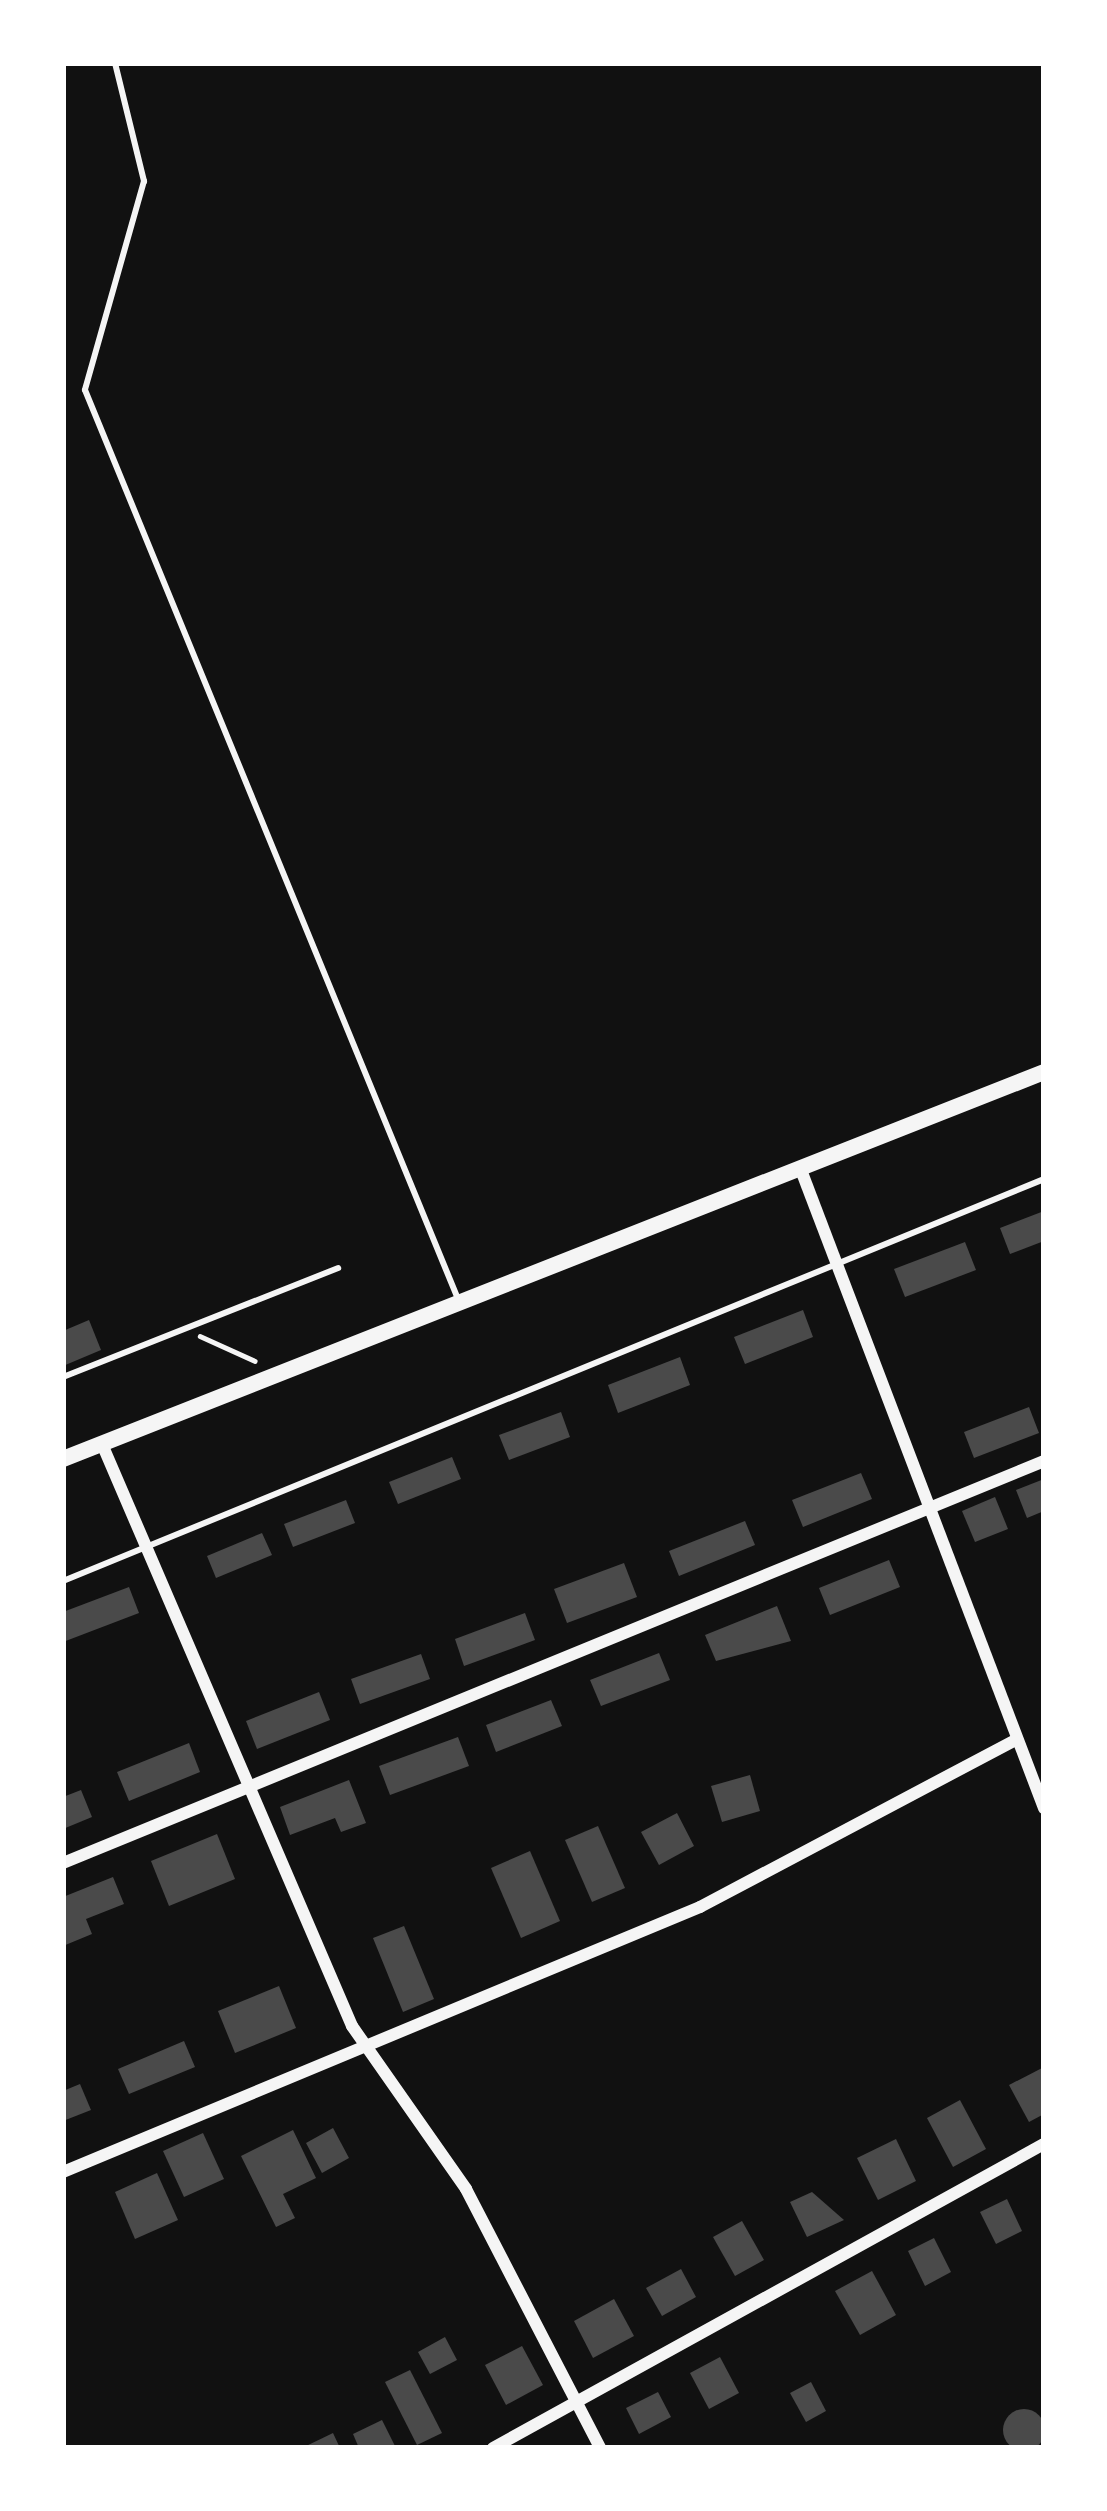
<!DOCTYPE html>
<html>
<head>
<meta charset="utf-8">
<style>
  body { margin:0 }
  #map { position:relative; width:1107px; height:2511px; overflow:hidden; background:#111; font-family:Lora,serif }
  div>[style] { position:absolute }
  .building>* { inset:0; background:#4a4a4a }
  .round { border-radius:50% }
  .path>* { height:4.5px; margin:-2.25px; padding:0 2.25px; transform-origin:2.25px; border-radius:2.25px; background:#f5f5f5 }
  .service>* { height:6px; margin:-3px; padding:0 3px; transform-origin:3px; border-radius:3px; background:#f5f5f5 }
  .minor>* { height:12px; margin:-6px; padding:0 6px; transform-origin:6px; border-radius:6px; background:#f5f5f5 }
  .secondary>* { height:16px; margin:-8px; padding:0 8px; transform-origin:8px; border-radius:8px; background:#f5f5f5 }
  span { translate:-50% -50%; white-space:nowrap; text-align:center; line-height:1.15; -webkit-text-stroke:12px #fff; paint-order:stroke }
  .frame { position:absolute; inset:0; border:66px solid #fff; pointer-events:none }
</style>
</head>
<body>
<div id="map">
  <div class="building">
    <i style="clip-path:polygon(1044px 1211px,1044px 1241px,1010px 1254px,1000px 1228px)"></i>
    <i style="clip-path:polygon(965px 1242px,976px 1270px,905px 1297px,894px 1269px)"></i>
    <i style="clip-path:polygon(803px 1310px,813px 1337px,745px 1364px,734px 1337px)"></i>
    <i style="clip-path:polygon(89px 1320px,101px 1350px,63px 1366px,63px 1331px)"></i>
    <i style="clip-path:polygon(680px 1357px,690px 1385px,618px 1413px,608px 1385px)"></i>
    <i style="clip-path:polygon(1029px 1407px,1039px 1433px,974px 1458px,964px 1432px)"></i>
    <i style="clip-path:polygon(561px 1412px,570px 1437px,509px 1460px,499px 1435px)"></i>
    <i style="clip-path:polygon(452px 1457px,461px 1479px,398px 1504px,389px 1482px)"></i>
    <i style="clip-path:polygon(861px 1473px,872px 1499px,803px 1527px,792px 1500px)"></i>
    <i style="clip-path:polygon(1044px 1479px,1044px 1511px,1027px 1518px,1016px 1490px)"></i>
    <i style="clip-path:polygon(995px 1497px,1008px 1529px,975px 1542px,962px 1511px)"></i>
    <i style="clip-path:polygon(346px 1500px,355px 1523px,293px 1547px,284px 1524px)"></i>
    <i style="clip-path:polygon(745px 1521px,755px 1545px,679px 1576px,669px 1551px)"></i>
    <i style="clip-path:polygon(262px 1533px,272px 1555px,216px 1578px,207px 1556px)"></i>
    <i style="clip-path:polygon(889px 1560px,900px 1587px,830px 1615px,819px 1588px)"></i>
    <i style="clip-path:polygon(624px 1563px,637px 1597px,567px 1623px,554px 1589px)"></i>
    <i style="clip-path:polygon(129px 1587px,139px 1613px,63px 1642px,63px 1612px)"></i>
    <i style="clip-path:polygon(777px 1606px,791px 1641px,716px 1661px,705px 1635px)"></i>
    <i style="clip-path:polygon(525px 1613px,535px 1640px,464px 1666px,455px 1639px)"></i>
    <i style="clip-path:polygon(659px 1653px,670px 1680px,601px 1706px,590px 1680px)"></i>
    <i style="clip-path:polygon(421px 1654px,430px 1679px,360px 1704px,351px 1679px)"></i>
    <i style="clip-path:polygon(319px 1692px,330px 1720px,257px 1749px,246px 1721px)"></i>
    <i style="clip-path:polygon(551px 1700px,562px 1726px,496px 1752px,486px 1725px)"></i>
    <i style="clip-path:polygon(458px 1737px,469px 1766px,390px 1795px,379px 1766px)"></i>
    <i style="clip-path:polygon(189px 1743px,200px 1772px,129px 1801px,117px 1772px)"></i>
    <i style="clip-path:polygon(750px 1775px,760px 1811px,722px 1822px,711px 1786px)"></i>
    <i style="clip-path:polygon(349px 1780px,366px 1823px,341px 1832px,335px 1818px,290px 1835px,280px 1807px)"></i>
    <i style="clip-path:polygon(81px 1790px,92px 1817px,63px 1829px,63px 1797px)"></i>
    <i style="clip-path:polygon(677px 1813px,694px 1846px,659px 1865px,641px 1832px)"></i>
    <i style="clip-path:polygon(598px 1826px,625px 1888px,592px 1902px,565px 1840px)"></i>
    <i style="clip-path:polygon(217px 1834px,235px 1879px,169px 1906px,151px 1861px)"></i>
    <i style="clip-path:polygon(530px 1851px,560px 1921px,521px 1938px,491px 1868px)"></i>
    <i style="clip-path:polygon(113px 1877px,124px 1904px,86px 1919px,92px 1934px,63px 1946px,63px 1897px)"></i>
    <i style="clip-path:polygon(404px 1926px,434px 1999px,403px 2012px,373px 1938px)"></i>
    <i style="clip-path:polygon(279px 1986px,296px 2028px,235px 2053px,218px 2011px)"></i>
    <i style="clip-path:polygon(184px 2041px,195px 2067px,129px 2094px,118px 2069px)"></i>
    <i style="clip-path:polygon(1044px 2067px,1044px 2114px,1029px 2122px,1009px 2085px)"></i>
    <i style="clip-path:polygon(80px 2084px,91px 2110px,63px 2121px,63px 2091px)"></i>
    <i style="clip-path:polygon(960px 2100px,986px 2149px,953px 2167px,927px 2118px)"></i>
    <i style="clip-path:polygon(333px 2128px,349px 2158px,322px 2173px,306px 2143px)"></i>
    <i style="clip-path:polygon(293px 2130px,316px 2178px,283px 2194px,295px 2218px,276px 2227px,241px 2156px)"></i>
    <i style="clip-path:polygon(203px 2133px,224px 2179px,184px 2197px,163px 2151px)"></i>
    <i style="clip-path:polygon(896px 2139px,916px 2181px,878px 2200px,857px 2158px)"></i>
    <i style="clip-path:polygon(157px 2173px,178px 2220px,135px 2239px,115px 2192px)"></i>
    <i style="clip-path:polygon(812px 2192px,844px 2220px,807px 2237px,790px 2202px)"></i>
    <i style="clip-path:polygon(1007px 2199px,1022px 2231px,996px 2244px,980px 2212px)"></i>
    <i style="clip-path:polygon(742px 2221px,764px 2260px,735px 2276px,713px 2237px)"></i>
    <i style="clip-path:polygon(934px 2238px,951px 2272px,925px 2286px,908px 2251px)"></i>
    <i style="clip-path:polygon(681px 2269px,696px 2297px,662px 2316px,646px 2288px)"></i>
    <i style="clip-path:polygon(872px 2271px,896px 2315px,860px 2335px,835px 2291px)"></i>
    <i style="clip-path:polygon(614px 2299px,634px 2336px,593px 2358px,574px 2321px)"></i>
    <i style="clip-path:polygon(445px 2337px,457px 2360px,430px 2374px,418px 2352px)"></i>
    <i style="clip-path:polygon(522px 2346px,543px 2385px,506px 2405px,485px 2365px)"></i>
    <i style="clip-path:polygon(720px 2357px,739px 2393px,709px 2409px,690px 2373px)"></i>
    <i style="clip-path:polygon(410px 2370px,442px 2433px,417px 2445px,385px 2382px)"></i>
    <i style="clip-path:polygon(811px 2382px,826px 2411px,806px 2422px,790px 2393px)"></i>
    <i style="clip-path:polygon(658px 2392px,671px 2417px,639px 2434px,626px 2408px)"></i>
    <i class="round" style="left:1003px;top:2409px;width:42px;height:42px"></i>
    <i style="clip-path:polygon(382px 2420px,396px 2448px,359px 2448px,353px 2434px)"></i>
    <i style="clip-path:polygon(333px 2433px,340px 2448px,302px 2448px)"></i>
  </div>
  <div class="path">
    <i style="left:200px;top:1336px;width:60px;rotate:24.4deg"></i>
  </div>
  <div class="service">
    <i style="left:115px;top:63px;width:122px;rotate:76.2deg"></i>
    <i style="left:144px;top:181px;width:217px;rotate:105.8deg"></i>
    <i style="left:85px;top:390px;width:983px;rotate:67.69deg"></i>
    <i style="left:63px;top:1377px;width:296px;rotate:-21.6deg"></i>
    <i style="left:63px;top:1581px;width:1060px;rotate:-22.28deg"></i>
  </div>
  <div class="minor">
    <i style="left:801px;top:1170px;width:683px;rotate:69.15deg"></i>
    <i style="left:102px;top:1444px;width:633px;rotate:66.75deg"></i>
    <i style="left:352px;top:2026px;width:199px;rotate:55deg"></i>
    <i style="left:466px;top:2189px;width:292px;rotate:62.6deg"></i>
    <i style="left:63px;top:1863px;width:1060px;rotate:-22.28deg"></i>
    <i style="left:63px;top:2172px;width:690px;rotate:-22.59deg"></i>
    <i style="left:700px;top:1907px;width:357px;rotate:-27.9deg"></i>
    <i style="left:493px;top:2448px;width:629px;rotate:-28.89deg"></i>
  </div>
  <div class="secondary">
    <i style="left:63px;top:1459px;width:1055px;rotate:-21.53deg"></i>
  </div>
  <div class="frame"></div>
</div>
</body>
</html>
